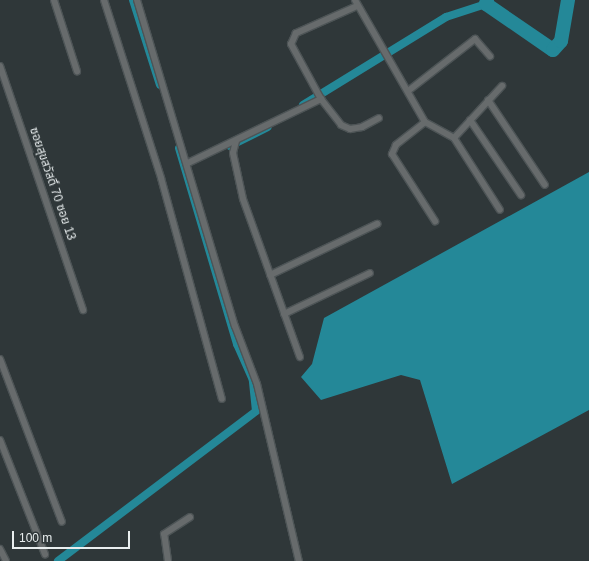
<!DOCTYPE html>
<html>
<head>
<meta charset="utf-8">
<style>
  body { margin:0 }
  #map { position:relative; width:589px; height:561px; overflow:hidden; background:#2f3739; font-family:Helvetica,"Noto Sans Thai",sans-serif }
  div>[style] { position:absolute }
  .water>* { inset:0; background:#248898 }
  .canal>* { height:8px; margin:-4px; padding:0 4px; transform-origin:4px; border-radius:4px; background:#248898 }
  .river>* { height:14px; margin:-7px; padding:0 7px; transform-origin:7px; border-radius:7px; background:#248898 }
  .roads { filter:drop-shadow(1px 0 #4d5456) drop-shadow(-1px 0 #4d5456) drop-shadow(0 1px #4d5456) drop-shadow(0 -1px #4d5456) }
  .street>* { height:6px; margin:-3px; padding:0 3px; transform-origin:3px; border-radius:3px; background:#676b6c }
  span { translate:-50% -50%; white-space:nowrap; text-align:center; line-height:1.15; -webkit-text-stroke:4px #2f3739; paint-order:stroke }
  .street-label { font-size:12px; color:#e9eeef }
  .scale { position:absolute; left:12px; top:531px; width:118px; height:18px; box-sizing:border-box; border:2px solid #e9eeef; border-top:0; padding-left:5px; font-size:12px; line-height:14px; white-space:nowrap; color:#e9eeef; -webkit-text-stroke:3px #2f3739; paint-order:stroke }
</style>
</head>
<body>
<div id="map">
  <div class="water">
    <i style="clip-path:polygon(589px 172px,589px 410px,452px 484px,420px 380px,401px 375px,321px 400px,301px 377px,312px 364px,324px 318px)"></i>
  </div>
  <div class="canal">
    <i style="left:133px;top:0;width:89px;rotate:72.4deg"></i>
    <i style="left:303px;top:105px;width:168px;rotate:-31.6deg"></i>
    <i style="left:446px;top:17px;width:42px;rotate:-18deg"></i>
    <i style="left:230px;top:146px;width:42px;rotate:-26.6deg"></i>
    <i style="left:58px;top:561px;width:248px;rotate:-37.1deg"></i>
    <i style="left:256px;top:411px;width:31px;rotate:-96deg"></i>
    <i style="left:253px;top:380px;width:39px;rotate:-114deg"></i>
    <i style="left:237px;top:344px;width:204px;rotate:-106.5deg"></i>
  </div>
  <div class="river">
    <i style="left:487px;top:0;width:4px;rotate:104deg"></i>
    <i style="left:486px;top:4px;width:81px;rotate:34.5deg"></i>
    <i style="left:553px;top:50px;width:12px;rotate:-48deg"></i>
    <i style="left:561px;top:41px;width:42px;rotate:-80.3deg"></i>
  </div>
  <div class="roads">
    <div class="street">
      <i style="left:54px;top:0;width:75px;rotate:72.1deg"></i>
      <i style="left:104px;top:0;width:187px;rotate:72.2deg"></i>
      <i style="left:161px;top:178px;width:229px;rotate:74.6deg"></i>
      <i style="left:137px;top:0;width:340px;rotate:73.3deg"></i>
      <i style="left:235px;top:326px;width:62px;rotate:69.2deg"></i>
      <i style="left:257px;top:384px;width:182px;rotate:76.7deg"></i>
      <i style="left:355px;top:0;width:141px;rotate:60.2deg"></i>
      <i style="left:425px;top:122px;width:33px;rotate:29deg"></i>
      <i style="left:454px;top:138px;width:85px;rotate:57.4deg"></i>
      <i style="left:357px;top:6px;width:67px;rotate:156.1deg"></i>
      <i style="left:296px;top:33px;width:12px;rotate:114deg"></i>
      <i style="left:291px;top:44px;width:63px;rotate:61.4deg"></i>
      <i style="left:321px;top:99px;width:33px;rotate:52deg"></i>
      <i style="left:341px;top:125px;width:10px;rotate:24deg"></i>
      <i style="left:350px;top:129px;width:12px;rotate:-9deg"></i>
      <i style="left:362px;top:127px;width:19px;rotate:-28deg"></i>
      <i style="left:0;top:66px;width:258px;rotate:71.2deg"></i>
      <i style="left:408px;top:91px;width:85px;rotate:-37.8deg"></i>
      <i style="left:475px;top:39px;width:23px;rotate:49deg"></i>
      <i style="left:488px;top:100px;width:102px;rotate:56.2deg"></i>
      <i style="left:470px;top:120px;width:91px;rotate:55.8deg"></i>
      <i style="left:425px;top:122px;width:37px;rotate:142deg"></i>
      <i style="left:396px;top:145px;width:10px;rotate:114deg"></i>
      <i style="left:392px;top:154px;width:80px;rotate:57.3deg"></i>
      <i style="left:454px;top:138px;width:71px;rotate:-47.3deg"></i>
      <i style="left:236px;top:141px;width:12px;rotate:104deg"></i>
      <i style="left:233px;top:153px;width:47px;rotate:77.7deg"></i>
      <i style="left:243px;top:199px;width:168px;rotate:70.2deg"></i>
      <i style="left:188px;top:163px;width:148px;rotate:-25.7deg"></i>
      <i style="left:270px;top:275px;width:119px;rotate:-25.5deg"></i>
      <i style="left:284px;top:314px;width:95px;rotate:-25.5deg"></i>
      <i style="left:0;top:359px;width:174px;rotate:69.2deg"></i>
      <i style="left:0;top:440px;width:123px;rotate:68.5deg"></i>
      <i style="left:0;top:549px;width:13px;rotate:63deg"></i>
      <i style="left:168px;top:561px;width:27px;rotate:-98deg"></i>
      <i style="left:164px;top:534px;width:31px;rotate:-33deg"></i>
    </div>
  </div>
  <div class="street-label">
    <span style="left:52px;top:184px;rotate:71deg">ซอยสุขสวัสดิ์ 70 ซอย 13</span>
  </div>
  <div class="scale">100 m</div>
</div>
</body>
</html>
